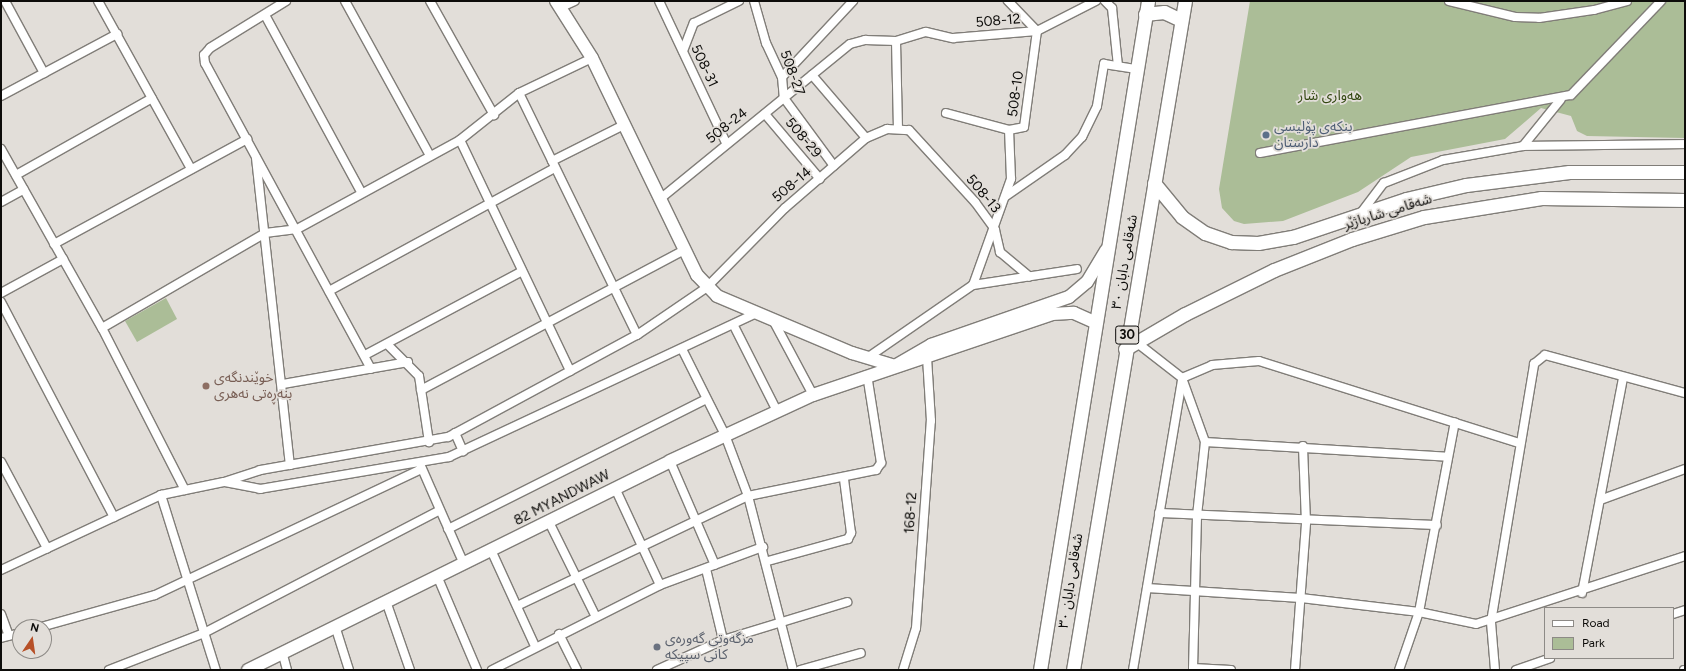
<!DOCTYPE html>
<html>
<head>
<meta charset="utf-8">
<style>
  body { margin:0 }
  #map { position:relative; width:1686px; height:671px; overflow:hidden; background:#e2ded9; font-family:Figtree,"Noto Sans Arabic",sans-serif }
  div>[style] { position:absolute }
  .green>* { inset:0; background:#abbd97 }
  .roads { filter:drop-shadow(1px 0 #807d78) drop-shadow(-1px 0 #807d78) drop-shadow(0 1px #807d78) drop-shadow(0 -1px #807d78) }
  .street>* { height:8px; margin:-4px; padding:0 4px; transform-origin:4px; border-radius:4px; background:#fff }
  .secondary>* { height:12px; margin:-6px; padding:0 6px; transform-origin:6px; border-radius:6px; background:#fff }
  .primary>* { height:13px; margin:-6.5px; padding:0 6.5px; transform-origin:6.5px; border-radius:6.5px; background:#fff }
  .dots>* { width:11px; height:11px; translate:-50% -50%; box-sizing:border-box; border:2px solid #e2ded9; border-radius:50% }
  span { translate:-50% -50%; white-space:nowrap; text-align:center; line-height:1.15; -webkit-text-stroke:3.5px #e2ded9; paint-order:stroke }
  .shield-label span { padding:1px 3px; background:#e2ded9; border:1px solid; border-radius:3px; -webkit-text-stroke-width:0 }
  .shield-label { font-size:13px; color:#0d0c0a; font-weight:700 }
  .street-label { font-size:14px; color:#0d0c0a }
  .park-label { font-size:14px; color:#31460f }
  .service-label { font-size:14px; color:#4e5e75 }
  .left { translate:0 -50%; text-align:left }
  .education-label { font-size:14px; color:#785e54 }
  .worship-label { font-size:14px; color:#5b616d }
  .frame { position:absolute; inset:0; border:2px solid #0d0c0a; pointer-events:none }
  .legend { position:absolute; left:1544px; top:607px; width:130px; height:52px; box-sizing:border-box; background:#e2ded9; border:1px solid #8d8a86; margin:0; padding:5px 7px; list-style:none; font-size:12px; color:#0d0c0a }
  .legend li { display:flex; align-items:center; gap:8px; height:20px }
  .legend b { width:20px; border:1px solid #8d8a86 }
  .north { position:absolute; left:12px; top:619px; width:40px; height:40px; box-sizing:border-box; background:#e2ded9; border:1px solid #8d8a86; border-radius:50%; rotate:13deg; font-size:11px; font-weight:700; line-height:16px; text-align:center; color:#0d0c0a }
  .north::after { content:''; display:block; margin:auto; width:14px; height:18px; background:#b75027; clip-path:polygon(50% 0,100% 100%,50% 72%,0 100%) }
</style>
</head>
<body>
<div id="map">
  <div class="green">
    <i style="clip-path:polygon(1250px 1px,1685px 1px,1685px 138px,1587px 136px,1577px 131px,1571px 116px,1541px 108px,1505px 139px,1411px 157px,1358px 192px,1283px 221px,1244px 224px,1234px 221px,1222px 208px,1219px 189px)"></i>
    <i style="clip-path:polygon(166px 298px,177px 319px,137px 342px,125px 321px)"></i>
  </div>
  <div class="roads">
    <div class="street">
      <i style="left:5px;top:1px;width:82px;rotate:61.6deg"></i>
      <i style="left:98px;top:1px;width:192px;rotate:61deg"></i>
      <i style="left:286px;top:1px;width:89px;rotate:148.3deg"></i>
      <i style="left:210px;top:48px;width:9px;rotate:131deg"></i>
      <i style="left:204px;top:55px;width:8px;rotate:83deg"></i>
      <i style="left:205px;top:63px;width:348px;rotate:61.5deg"></i>
      <i style="left:345px;top:1px;width:175px;rotate:61.2deg"></i>
      <i style="left:430px;top:1px;width:131px;rotate:60.7deg"></i>
      <i style="left:659px;top:1px;width:157px;rotate:64.7deg"></i>
      <i style="left:754px;top:1px;width:44px;rotate:74.1deg"></i>
      <i style="left:766px;top:43px;width:38px;rotate:65deg"></i>
      <i style="left:782px;top:77px;width:21px;rotate:85deg"></i>
      <i style="left:784px;top:98px;width:84px;rotate:53.7deg"></i>
      <i style="left:1105px;top:1px;width:10px;rotate:45deg"></i>
      <i style="left:1112px;top:8px;width:58px;rotate:84.1deg"></i>
      <i style="left:1449px;top:1px;width:68px;rotate:13.6deg"></i>
      <i style="left:1515px;top:17px;width:24px;rotate:2deg"></i>
      <i style="left:1539px;top:18px;width:56px;rotate:-8.3deg"></i>
      <i style="left:1594px;top:10px;width:34px;rotate:-15deg"></i>
      <i style="left:559px;top:8px;width:17px;rotate:-24deg"></i>
      <i style="left:265px;top:15px;width:201px;rotate:61.5deg"></i>
      <i style="left:896px;top:41px;width:86px;rotate:88.7deg"></i>
      <i style="left:683px;top:51px;width:30px;rotate:-69deg"></i>
      <i style="left:694px;top:23px;width:50px;rotate:-26.1deg"></i>
      <i style="left:812px;top:75px;width:83px;rotate:49.4deg"></i>
      <i style="left:782px;top:77px;width:104px;rotate:-46.9deg"></i>
      <i style="left:519px;top:93px;width:269px;rotate:64deg"></i>
      <i style="left:1px;top:96px;width:132px;rotate:-28.1deg"></i>
      <i style="left:946px;top:113px;width:65px;rotate:15.1deg"></i>
      <i style="left:1009px;top:130px;width:15px;rotate:-11deg"></i>
      <i style="left:1024px;top:127px;width:97px;rotate:-82.3deg"></i>
      <i style="left:1037px;top:31px;width:42px;rotate:-134deg"></i>
      <i style="left:765px;top:114px;width:85px;rotate:49.8deg"></i>
      <i style="left:460px;top:140px;width:256px;rotate:64.5deg"></i>
      <i style="left:1523px;top:146px;width:60px;rotate:-51deg"></i>
      <i style="left:1px;top:149px;width:206px;rotate:60.6deg"></i>
      <i style="left:102px;top:328px;width:182px;rotate:62.9deg"></i>
      <i style="left:1260px;top:153px;width:316px;rotate:-10.6deg"></i>
      <i style="left:1571px;top:95px;width:130px;rotate:-46.2deg"></i>
      <i style="left:256px;top:158px;width:309px;rotate:83.7deg"></i>
      <i style="left:552px;top:161px;width:80px;rotate:-26.6deg"></i>
      <i style="left:16px;top:175px;width:156px;rotate:-29.5deg"></i>
      <i style="left:1006px;top:196px;width:72px;rotate:-34.8deg"></i>
      <i style="left:1065px;top:155px;width:25px;rotate:-47deg"></i>
      <i style="left:1082px;top:137px;width:34px;rotate:-64deg"></i>
      <i style="left:1097px;top:106px;width:43px;rotate:-80.5deg"></i>
      <i style="left:1104px;top:64px;width:33px;rotate:9deg"></i>
      <i style="left:660px;top:199px;width:245px;rotate:-39.2deg"></i>
      <i style="left:850px;top:44px;width:16px;rotate:-15deg"></i>
      <i style="left:865px;top:40px;width:31px;rotate:2deg"></i>
      <i style="left:896px;top:41px;width:31px;rotate:-17deg"></i>
      <i style="left:926px;top:32px;width:28px;rotate:13deg"></i>
      <i style="left:953px;top:38px;width:84px;rotate:-4.8deg"></i>
      <i style="left:1037px;top:31px;width:66px;rotate:-27deg"></i>
      <i style="left:1px;top:202px;width:26px;rotate:-29deg"></i>
      <i style="left:1361px;top:213px;width:38px;rotate:-53deg"></i>
      <i style="left:1384px;top:183px;width:63px;rotate:-21.3deg"></i>
      <i style="left:1443px;top:160px;width:81px;rotate:-9.9deg"></i>
      <i style="left:1523px;top:146px;width:162px;rotate:-0.7deg"></i>
      <i style="left:54px;top:244px;width:220px;rotate:-28.5deg"></i>
      <i style="left:973px;top:285px;width:113px;rotate:-70.3deg"></i>
      <i style="left:1011px;top:179px;width:49px;rotate:-92.3deg"></i>
      <i style="left:329px;top:291px;width:257px;rotate:-28.6deg"></i>
      <i style="left:1px;top:293px;width:71px;rotate:-28.7deg"></i>
      <i style="left:1px;top:302px;width:243px;rotate:62.3deg"></i>
      <i style="left:773px;top:320px;width:85px;rotate:61.9deg"></i>
      <i style="left:734px;top:326px;width:95px;rotate:63.2deg"></i>
      <i style="left:102px;top:328px;width:189px;rotate:-30.2deg"></i>
      <i style="left:265px;top:233px;width:32px;rotate:-7deg"></i>
      <i style="left:297px;top:229px;width:186px;rotate:-28.6deg"></i>
      <i style="left:460px;top:140px;width:75px;rotate:-38.5deg"></i>
      <i style="left:519px;top:93px;width:81px;rotate:-25.6deg"></i>
      <i style="left:1136px;top:342px;width:58px;rotate:38deg"></i>
      <i style="left:1182px;top:378px;width:33px;rotate:-23deg"></i>
      <i style="left:1212px;top:365px;width:47px;rotate:-4.9deg"></i>
      <i style="left:1259px;top:361px;width:273px;rotate:17.5deg"></i>
      <i style="left:387px;top:344px;width:45px;rotate:45deg"></i>
      <i style="left:419px;top:376px;width:67px;rotate:81.4deg"></i>
      <i style="left:683px;top:351px;width:94px;rotate:63.4deg"></i>
      <i style="left:725px;top:435px;width:65px;rotate:69.3deg"></i>
      <i style="left:748px;top:496px;width:180px;rotate:75.5deg"></i>
      <i style="left:365px;top:355px;width:178px;rotate:-28.1deg"></i>
      <i style="left:867px;top:358px;width:129px;rotate:-34.6deg"></i>
      <i style="left:973px;top:285px;width:105px;rotate:-8.7deg"></i>
      <i style="left:1182px;top:378px;width:68px;rotate:70.2deg"></i>
      <i style="left:1205px;top:442px;width:74px;rotate:96.2deg"></i>
      <i style="left:1197px;top:516px;width:154px;rotate:91.5deg"></i>
      <i style="left:283px;top:384px;width:127px;rotate:-10deg"></i>
      <i style="left:421px;top:390px;width:298px;rotate:-28deg"></i>
      <i style="left:455px;top:433px;width:20px;rotate:66deg"></i>
      <i style="left:1205px;top:442px;width:243px;rotate:3.5deg"></i>
      <i style="left:670px;top:461px;width:113px;rotate:66.6deg"></i>
      <i style="left:1px;top:462px;width:98px;rotate:61.9deg"></i>
      <i style="left:420px;top:464px;width:109px;rotate:66.3deg"></i>
      <i style="left:225px;top:482px;width:36px;rotate:11deg"></i>
      <i style="left:260px;top:489px;width:192px;rotate:-9.6deg"></i>
      <i style="left:449px;top:457px;width:340px;rotate:-25.1deg"></i>
      <i style="left:615px;top:488px;width:107px;rotate:65.1deg"></i>
      <i style="left:161px;top:495px;width:183px;rotate:72.6deg"></i>
      <i style="left:1600px;top:500px;width:90px;rotate:-20deg"></i>
      <i style="left:1159px;top:513px;width:278px;rotate:2.5deg"></i>
      <i style="left:549px;top:522px;width:106px;rotate:63.7deg"></i>
      <i style="left:448px;top:529px;width:289px;rotate:-26.7deg"></i>
      <i style="left:491px;top:550px;width:106px;rotate:65.4deg"></i>
      <i style="left:768px;top:561px;width:83px;rotate:-15.4deg"></i>
      <i style="left:848px;top:539px;width:7px;rotate:-63deg"></i>
      <i style="left:851px;top:533px;width:54px;rotate:-97.4deg"></i>
      <i style="left:706px;top:569px;width:73px;rotate:76.5deg"></i>
      <i style="left:1px;top:570px;width:177px;rotate:-25.1deg"></i>
      <i style="left:161px;top:495px;width:64px;rotate:-11.7deg"></i>
      <i style="left:224px;top:482px;width:38px;rotate:-18deg"></i>
      <i style="left:260px;top:470px;width:191px;rotate:-10deg"></i>
      <i style="left:448px;top:437px;width:215px;rotate:-28.4deg"></i>
      <i style="left:637px;top:335px;width:83px;rotate:-34.3deg"></i>
      <i style="left:706px;top:288px;width:112px;rotate:-45.4deg"></i>
      <i style="left:785px;top:208px;width:107px;rotate:-40.8deg"></i>
      <i style="left:866px;top:138px;width:23px;rotate:-23deg"></i>
      <i style="left:887px;top:129px;width:22px;rotate:3deg"></i>
      <i style="left:909px;top:130px;width:98px;rotate:47.5deg"></i>
      <i style="left:975px;top:202px;width:34px;rotate:54deg"></i>
      <i style="left:995px;top:230px;width:23px;rotate:77deg"></i>
      <i style="left:1000px;top:252px;width:38px;rotate:40deg"></i>
      <i style="left:438px;top:578px;width:100px;rotate:67deg"></i>
      <i style="left:1147px;top:588px;width:154px;rotate:3.7deg"></i>
      <i style="left:1301px;top:598px;width:119px;rotate:6.8deg"></i>
      <i style="left:1419px;top:612px;width:58px;rotate:11.9deg"></i>
      <i style="left:1476px;top:624px;width:220px;rotate:-18deg"></i>
      <i style="left:1582px;top:593px;width:219px;rotate:-79.2deg"></i>
      <i style="left:387px;top:604px;width:70px;rotate:70.8deg"></i>
      <i style="left:517px;top:606px;width:256px;rotate:-25.5deg"></i>
      <i style="left:748px;top:496px;width:131px;rotate:-11.5deg"></i>
      <i style="left:876px;top:470px;width:9px;rotate:-54deg"></i>
      <i style="left:881px;top:463px;width:89px;rotate:-99deg"></i>
      <i style="left:1px;top:614px;width:23px;rotate:70deg"></i>
      <i style="left:1673px;top:614px;width:13px;rotate:-18deg"></i>
      <i style="left:41px;top:627px;width:118px;rotate:-15.7deg"></i>
      <i style="left:155px;top:595px;width:295px;rotate:-25.3deg"></i>
      <i style="left:336px;top:629px;width:43px;rotate:72.4deg"></i>
      <i style="left:559px;top:634px;width:40px;rotate:63.4deg"></i>
      <i style="left:1px;top:638px;width:20px;rotate:-15deg"></i>
      <i style="left:283px;top:655px;width:16px;rotate:75deg"></i>
      <i style="left:1193px;top:668px;width:38px;rotate:3deg"></i>
      <i style="left:109px;top:670px;width:100px;rotate:-21.2deg"></i>
      <i style="left:202px;top:634px;width:268px;rotate:-27.5deg"></i>
      <i style="left:492px;top:670px;width:188px;rotate:-26.8deg"></i>
      <i style="left:660px;top:585px;width:110px;rotate:-20.3deg"></i>
      <i style="left:657px;top:670px;width:72px;rotate:-24.4deg"></i>
      <i style="left:723px;top:640px;width:130px;rotate:-17deg"></i>
      <i style="left:800px;top:670px;width:63px;rotate:-15.6deg"></i>
      <i style="left:903px;top:670px;width:44px;rotate:-72.8deg"></i>
      <i style="left:916px;top:628px;width:208px;rotate:-85.9deg"></i>
      <i style="left:931px;top:421px;width:64px;rotate:-93.6deg"></i>
      <i style="left:1133px;top:670px;width:295px;rotate:-80.4deg"></i>
      <i style="left:1295px;top:670px;width:148px;rotate:-85.7deg"></i>
      <i style="left:1306px;top:522px;width:76px;rotate:-92.3deg"></i>
      <i style="left:1399px;top:670px;width:61px;rotate:-71deg"></i>
      <i style="left:1419px;top:612px;width:193px;rotate:-79.3deg"></i>
      <i style="left:1495px;top:670px;width:48px;rotate:-94.8deg"></i>
      <i style="left:1491px;top:622px;width:262px;rotate:-80.5deg"></i>
      <i style="left:1534px;top:364px;width:14px;rotate:-39deg"></i>
      <i style="left:1545px;top:355px;width:145px;rotate:15.2deg"></i>
      <i style="left:1516px;top:670px;width:36px;rotate:-19deg"></i>
      <i style="left:1684px;top:670px;width:1px"></i>
    </div>
    <div class="secondary">
      <i style="left:556px;top:1px;width:67px;rotate:57.7deg"></i>
      <i style="left:592px;top:58px;width:241px;rotate:64.2deg"></i>
      <i style="left:697px;top:275px;width:29px;rotate:46deg"></i>
      <i style="left:717px;top:296px;width:147px;rotate:22.9deg"></i>
      <i style="left:852px;top:353px;width:45px;rotate:16.8deg"></i>
      <i style="left:895px;top:366px;width:42px;rotate:-30.3deg"></i>
      <i style="left:931px;top:345px;width:146px;rotate:-19.2deg"></i>
      <i style="left:1069px;top:297px;width:23px;rotate:-40deg"></i>
      <i style="left:1087px;top:282px;width:37px;rotate:-59deg"></i>
      <i style="left:248px;top:670px;width:471px;rotate:-26.3deg"></i>
      <i style="left:670px;top:461px;width:157px;rotate:-24.8deg"></i>
      <i style="left:813px;top:395px;width:252px;rotate:-18.7deg"></i>
      <i style="left:1052px;top:314px;width:22px;rotate:-3deg"></i>
      <i style="left:1074px;top:313px;width:24px;rotate:24deg"></i>
    </div>
    <div class="primary">
      <i style="left:1145px;top:14px;width:19px;rotate:-6deg"></i>
      <i style="left:1164px;top:12px;width:19px;rotate:25deg"></i>
      <i style="left:1154px;top:183px;width:44px;rotate:50.5deg"></i>
      <i style="left:1182px;top:217px;width:28px;rotate:35deg"></i>
      <i style="left:1205px;top:233px;width:28px;rotate:19deg"></i>
      <i style="left:1231px;top:242px;width:27px;rotate:2deg"></i>
      <i style="left:1258px;top:243px;width:36px;rotate:-10deg"></i>
      <i style="left:1293px;top:237px;width:119px;rotate:-18.6deg"></i>
      <i style="left:1406px;top:199px;width:62px;rotate:-13.1deg"></i>
      <i style="left:1466px;top:185px;width:104px;rotate:-7.2deg"></i>
      <i style="left:1569px;top:172px;width:116px"></i>
      <i style="left:1125px;top:349px;width:69px;rotate:-30.3deg"></i>
      <i style="left:1185px;top:314px;width:99px;rotate:-26.3deg"></i>
      <i style="left:1274px;top:270px;width:84px;rotate:-21.7deg"></i>
      <i style="left:1352px;top:239px;width:75px;rotate:-17deg"></i>
      <i style="left:1424px;top:217px;width:119px;rotate:-9.2deg"></i>
      <i style="left:1541px;top:198px;width:144px;rotate:0.8deg"></i>
      <i style="left:1040px;top:670px;width:678px;rotate:-80.83deg"></i>
      <i style="left:1073px;top:670px;width:678px;rotate:-80.5deg"></i>
    </div>
  </div>
  <div class="dots">
    <i style="left:1266px;top:135px;background:#5c6f8a"></i>
    <i style="left:206px;top:386px;background:#8d6e63"></i>
    <i style="left:657px;top:647px;background:#6b7280"></i>
  </div>
  <div class="shield-label">
    <span style="left:1127px;top:335px">30</span>
  </div>
  <div class="street-label">
    <span style="left:998px;top:21px;rotate:-5deg">508-12</span>
    <span style="left:704px;top:66px;rotate:65deg">508-31</span>
    <span style="left:792px;top:73px;rotate:70deg">508-27</span>
    <span style="left:1016px;top:94px;rotate:-82deg">508-10</span>
    <span style="left:727px;top:126px;rotate:-38deg">508-24</span>
    <span style="left:803px;top:138px;rotate:50deg">508-29</span>
    <span style="left:792px;top:185px;rotate:-40deg">508-14</span>
    <span style="left:983px;top:194px;rotate:50deg">508-13</span>
    <span style="left:1388px;top:212px;rotate:-17deg">شەقامی شارباژێر</span>
    <span style="left:1125px;top:262px;rotate:-80deg">شەقامی دابان ٣٠</span>
    <span style="left:562px;top:498px;rotate:-27deg">82 MYANDWAW</span>
    <span style="left:911px;top:513px;rotate:-86deg">168-12</span>
    <span style="left:1071px;top:581px;rotate:-81deg">شەقامی دابان ٣٠</span>
  </div>
  <div class="park-label">
    <span style="left:1330px;top:96px">هەواری شار</span>
  </div>
  <div class="service-label">
    <span class="left" style="left:1274px;top:135px">بنکەی پۆلیسی<br>دارستان</span>
  </div>
  <div class="education-label">
    <span class="left" style="left:214px;top:386px">خوێندنگەی<br>بنەڕەتی نەهری</span>
  </div>
  <div class="worship-label">
    <span class="left" style="left:665px;top:647px">مزگەوتی گەورەی<br>کانی سپیکە</span>
  </div>
  <div class="frame"></div>
  <ul class="legend">
  <li><b style="height:5px;background:#fff"></b>Road</li>
  <li><b style="height:11px;background:#abbd97"></b>Park</li>
  </ul>
  <div class="north">N</div>
</div>
</body>
</html>
